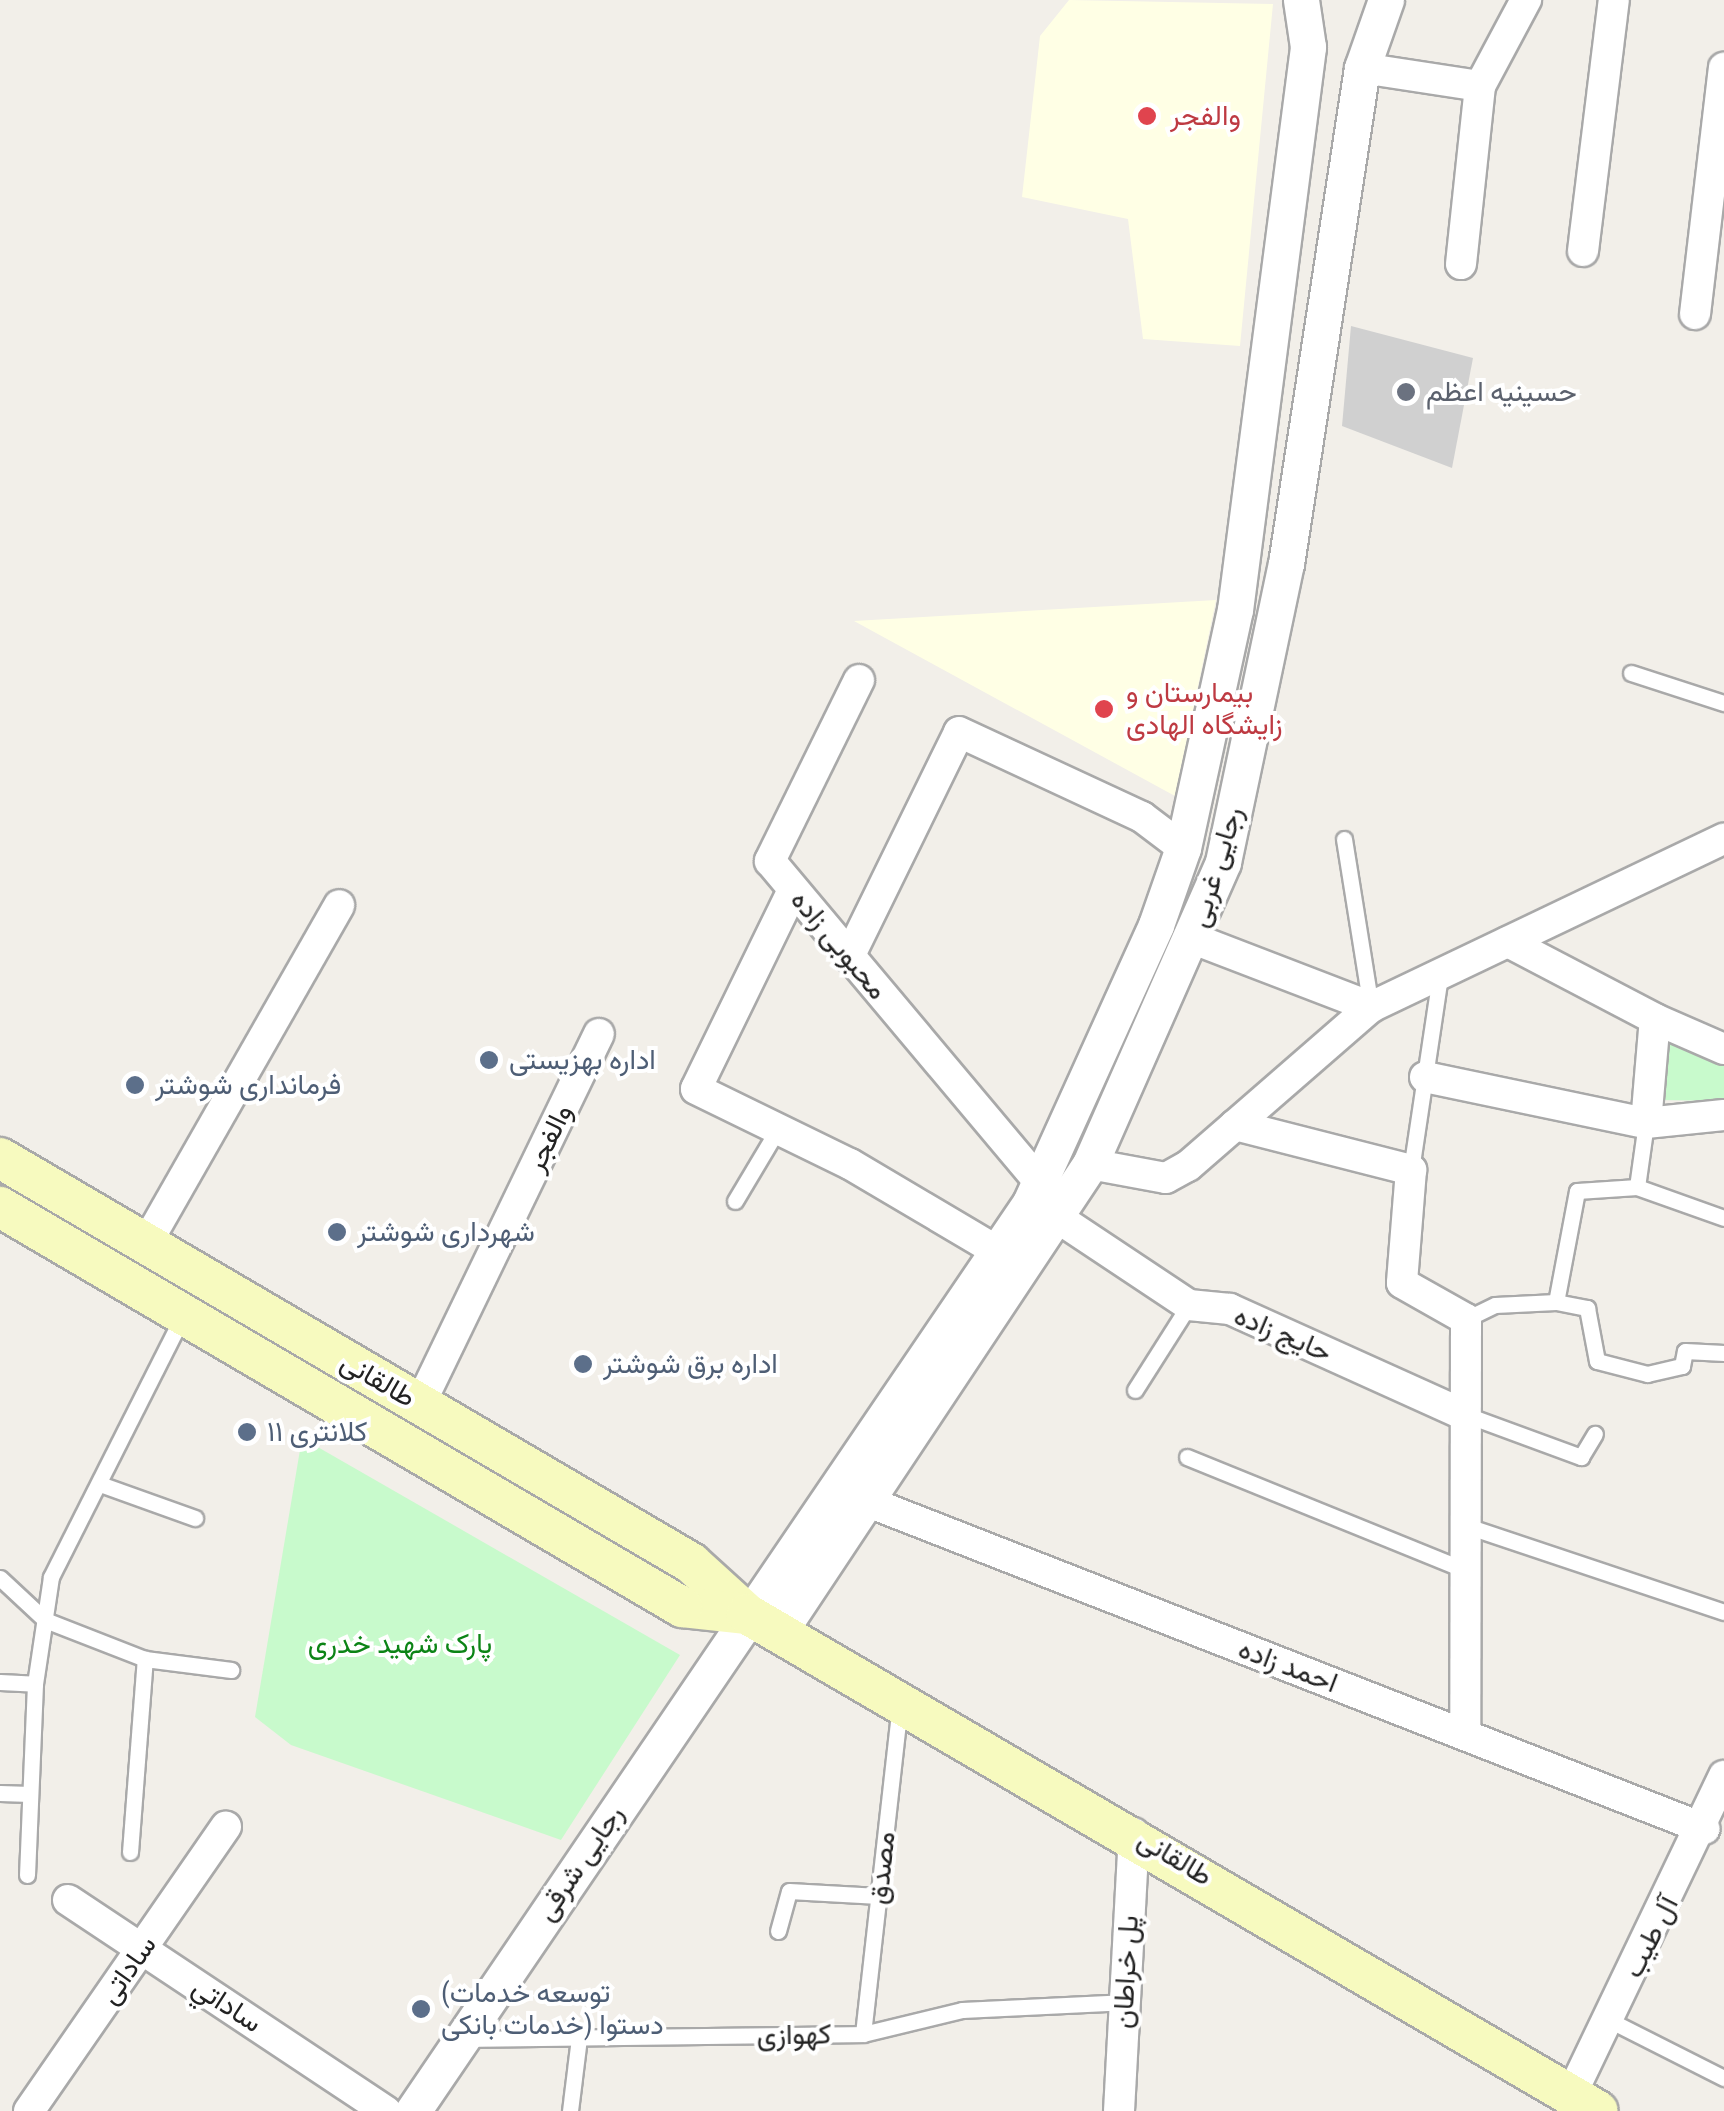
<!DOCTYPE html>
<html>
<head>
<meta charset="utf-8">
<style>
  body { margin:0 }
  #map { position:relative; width:1724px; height:2111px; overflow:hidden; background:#f2efe9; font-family:"Roboto Condensed",Vazirmatn,sans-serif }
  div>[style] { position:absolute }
  .education>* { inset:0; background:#ffffe5 }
  .religious>* { inset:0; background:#d0d0d0 }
  .park>* { inset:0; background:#c8facc }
  .roads { filter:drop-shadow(2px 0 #a9a9a9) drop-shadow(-2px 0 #a9a9a9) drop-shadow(0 2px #a9a9a9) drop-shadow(0 -2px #a9a9a9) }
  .service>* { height:15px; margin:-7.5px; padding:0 7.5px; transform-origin:7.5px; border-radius:7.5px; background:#fff }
  .minor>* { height:30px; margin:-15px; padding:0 15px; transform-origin:15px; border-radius:15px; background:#fff }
  .tertiary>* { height:35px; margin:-17.5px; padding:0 17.5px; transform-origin:17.5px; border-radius:17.5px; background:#fff }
  .secondary>* { height:40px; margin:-20px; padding:0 20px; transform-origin:20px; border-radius:20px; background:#f7fabf }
  .dots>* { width:28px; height:28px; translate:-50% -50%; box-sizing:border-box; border:5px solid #fff; border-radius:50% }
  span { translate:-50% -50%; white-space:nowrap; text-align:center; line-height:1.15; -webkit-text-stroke:8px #fff; paint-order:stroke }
  .health-label { font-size:28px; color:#be3a42 }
  .left { translate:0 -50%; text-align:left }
  .worship-label { font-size:28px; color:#5b616d }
  .street-label { font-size:28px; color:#222 }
  .service-label { font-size:28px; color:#4e5e75 }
  .park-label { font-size:28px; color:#0c8416 }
</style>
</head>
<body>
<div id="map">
  <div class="education">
    <i style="clip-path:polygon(1069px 0,1273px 4px,1240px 346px,1143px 339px,1128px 219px,1022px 197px,1040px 36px)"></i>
    <i style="clip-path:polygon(1216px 600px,1175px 796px,854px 621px)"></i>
  </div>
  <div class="religious">
    <i style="clip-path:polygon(1351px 326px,1473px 358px,1452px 468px,1342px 426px)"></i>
  </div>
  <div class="park">
    <i style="clip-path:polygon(1666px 1041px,1724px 1062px,1724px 1101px,1658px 1100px)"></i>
    <i style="clip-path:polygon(302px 1438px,680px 1655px,561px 1840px,291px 1745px,255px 1717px)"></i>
  </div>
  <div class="roads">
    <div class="service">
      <i style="left:1631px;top:673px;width:98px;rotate:17.9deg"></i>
      <i style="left:1344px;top:839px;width:170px;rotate:80.9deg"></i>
      <i style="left:1411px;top:1170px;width:196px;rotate:-81.5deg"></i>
      <i style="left:1637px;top:1187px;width:65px;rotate:-82deg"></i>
      <i style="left:735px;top:1201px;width:84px;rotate:-59.2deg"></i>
      <i style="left:1724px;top:1218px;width:92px;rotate:-160.4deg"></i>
      <i style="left:1637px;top:1187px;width:60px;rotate:176.2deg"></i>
      <i style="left:1577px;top:1191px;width:113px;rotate:100.7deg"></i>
      <i style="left:1556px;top:1302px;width:32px;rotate:11deg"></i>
      <i style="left:1587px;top:1308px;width:54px;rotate:79.3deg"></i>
      <i style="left:1597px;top:1361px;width:52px;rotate:14.6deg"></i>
      <i style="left:1647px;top:1374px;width:36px;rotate:-13deg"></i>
      <i style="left:1682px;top:1366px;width:15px;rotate:-79deg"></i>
      <i style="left:1685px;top:1351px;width:39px;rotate:3deg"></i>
      <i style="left:1466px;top:1319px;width:32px;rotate:-26deg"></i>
      <i style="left:1495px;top:1305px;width:61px;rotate:-2.8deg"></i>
      <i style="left:1135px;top:1390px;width:101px;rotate:-57.6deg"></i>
      <i style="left:1464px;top:1414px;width:125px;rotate:20.2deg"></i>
      <i style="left:1581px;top:1457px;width:27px;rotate:-59deg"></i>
      <i style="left:1187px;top:1457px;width:298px;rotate:22.1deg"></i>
      <i style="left:100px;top:1484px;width:101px;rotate:19.7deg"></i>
      <i style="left:1464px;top:1525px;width:274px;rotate:18.5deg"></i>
      <i style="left:0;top:1578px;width:62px;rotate:43deg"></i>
      <i style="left:45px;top:1620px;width:107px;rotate:21.3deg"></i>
      <i style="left:145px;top:1659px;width:87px;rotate:7.3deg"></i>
      <i style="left:0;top:1682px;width:35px;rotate:3deg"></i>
      <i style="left:35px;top:1684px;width:108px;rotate:-81.5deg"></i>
      <i style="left:51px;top:1577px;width:292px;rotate:-63.2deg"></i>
      <i style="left:0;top:1793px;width:30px;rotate:2deg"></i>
      <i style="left:130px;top:1852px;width:194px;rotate:-85.6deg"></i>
      <i style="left:27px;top:1875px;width:191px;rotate:-87.6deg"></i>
      <i style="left:778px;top:1931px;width:41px;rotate:-74.6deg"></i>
      <i style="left:789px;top:1891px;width:90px;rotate:3.2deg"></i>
      <i style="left:1609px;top:2020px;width:129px;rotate:26.8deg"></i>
      <i style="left:863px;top:2034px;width:331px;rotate:-83.6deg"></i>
      <i style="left:466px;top:2039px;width:397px;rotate:-0.7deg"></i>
      <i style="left:863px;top:2034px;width:102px;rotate:-13.6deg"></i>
      <i style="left:962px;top:2010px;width:161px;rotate:-2.8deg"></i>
      <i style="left:570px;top:2111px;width:74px;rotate:-83deg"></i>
    </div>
    <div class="minor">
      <i style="left:1362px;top:68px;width:119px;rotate:8.7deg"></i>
      <i style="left:1583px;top:251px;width:253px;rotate:-83deg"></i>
      <i style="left:1461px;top:264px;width:179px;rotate:-83.9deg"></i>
      <i style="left:1480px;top:86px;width:98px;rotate:-61.9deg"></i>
      <i style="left:1695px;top:314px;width:248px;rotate:-83.3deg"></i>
      <i style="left:859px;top:680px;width:202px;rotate:116.2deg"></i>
      <i style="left:770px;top:861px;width:419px;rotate:50deg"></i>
      <i style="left:793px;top:890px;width:221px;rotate:116deg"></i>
      <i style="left:696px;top:1089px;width:171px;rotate:26deg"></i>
      <i style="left:850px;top:1164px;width:171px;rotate:30.6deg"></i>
      <i style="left:1194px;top:939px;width:190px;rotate:21deg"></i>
      <i style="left:1508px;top:942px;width:166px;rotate:27.6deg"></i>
      <i style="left:849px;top:957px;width:250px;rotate:-63.9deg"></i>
      <i style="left:959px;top:732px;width:202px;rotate:24.9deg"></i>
      <i style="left:1142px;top:817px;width:51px;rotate:37.1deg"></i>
      <i style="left:1425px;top:1077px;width:226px;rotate:11.8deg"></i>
      <i style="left:1646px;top:1123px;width:78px;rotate:-5.9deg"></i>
      <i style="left:1646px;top:1123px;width:104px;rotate:-85.1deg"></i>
      <i style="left:1655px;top:1019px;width:75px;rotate:23.5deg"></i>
      <i style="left:1235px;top:1125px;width:182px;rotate:14.3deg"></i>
      <i style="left:1411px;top:1170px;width:113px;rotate:94.6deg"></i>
      <i style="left:1402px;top:1283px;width:73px;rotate:29.4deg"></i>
      <i style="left:1466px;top:1319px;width:416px;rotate:90.1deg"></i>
      <i style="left:1090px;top:1164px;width:77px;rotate:10.4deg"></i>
      <i style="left:1166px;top:1178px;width:25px;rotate:-29deg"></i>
      <i style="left:1188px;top:1166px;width:242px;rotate:-41deg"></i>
      <i style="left:1371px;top:1007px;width:391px;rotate:-25.5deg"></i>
      <i style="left:1058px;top:1218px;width:157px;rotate:33.6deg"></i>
      <i style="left:1189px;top:1305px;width:41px;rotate:5.6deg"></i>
      <i style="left:1230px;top:1309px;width:256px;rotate:24.3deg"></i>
      <i style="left:146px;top:1244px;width:390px;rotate:-60.3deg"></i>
      <i style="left:420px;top:1404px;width:411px;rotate:-64.2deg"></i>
      <i style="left:871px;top:1503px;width:895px;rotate:21.35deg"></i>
      <i style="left:68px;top:1900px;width:382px;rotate:33.6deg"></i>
      <i style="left:1571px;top:2095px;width:354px;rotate:-64.4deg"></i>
      <i style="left:29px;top:2111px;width:346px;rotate:-55.3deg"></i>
      <i style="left:1119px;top:2111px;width:278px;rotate:-86.9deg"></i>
    </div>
    <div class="tertiary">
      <i style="left:779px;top:1632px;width:562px;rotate:-56.39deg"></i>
      <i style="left:1090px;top:1164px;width:330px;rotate:-66.2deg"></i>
      <i style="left:1223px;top:862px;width:305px;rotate:-78.1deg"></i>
      <i style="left:1286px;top:564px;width:502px;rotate:-81.29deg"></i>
      <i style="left:1362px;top:68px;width:72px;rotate:-70.6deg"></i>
      <i style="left:413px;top:2111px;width:1098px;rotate:-55.8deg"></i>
      <i style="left:1030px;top:1203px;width:305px;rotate:-65.6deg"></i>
      <i style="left:1156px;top:925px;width:82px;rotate:-70.7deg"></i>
      <i style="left:1183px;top:848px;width:244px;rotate:-77.7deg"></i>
      <i style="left:1235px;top:610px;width:568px;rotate:-82.61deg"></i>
      <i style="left:1308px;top:47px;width:48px;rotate:-98.5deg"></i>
    </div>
    <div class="secondary">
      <i style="left:0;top:1158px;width:801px;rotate:30.37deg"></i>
      <i style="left:691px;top:1563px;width:76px;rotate:42.3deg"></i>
      <i style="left:747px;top:1614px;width:65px;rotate:-173.9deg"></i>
      <i style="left:682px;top:1607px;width:791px;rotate:-149.61deg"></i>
      <i style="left:747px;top:1614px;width:985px;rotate:30.29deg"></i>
    </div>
  </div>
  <div class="dots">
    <i style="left:1147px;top:116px;background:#e0444e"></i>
    <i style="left:1406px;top:392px;background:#6b7280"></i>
    <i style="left:1104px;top:709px;background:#e0444e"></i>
    <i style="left:489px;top:1060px;background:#5c6f8a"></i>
    <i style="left:135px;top:1085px;background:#5c6f8a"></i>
    <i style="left:337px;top:1232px;background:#5c6f8a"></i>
    <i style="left:583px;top:1364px;background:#5c6f8a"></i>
    <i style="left:247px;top:1432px;background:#5c6f8a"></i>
    <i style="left:421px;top:2009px;background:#5c6f8a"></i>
  </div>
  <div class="health-label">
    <span class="left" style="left:1170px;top:116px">والفجر</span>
    <span class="left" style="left:1126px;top:709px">بیمارستان و<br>زایشگاه الهادی</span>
  </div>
  <div class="worship-label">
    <span class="left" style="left:1426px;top:392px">حسینیه اعظم</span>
  </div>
  <div class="street-label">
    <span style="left:1216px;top:867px;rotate:-73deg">رجایی غربی</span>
    <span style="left:839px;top:945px;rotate:50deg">محبوبی زاده</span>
    <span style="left:549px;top:1138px;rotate:-64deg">والفجر</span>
    <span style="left:1283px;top:1334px;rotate:23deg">حایج زاده</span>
    <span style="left:378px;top:1380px;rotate:30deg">طالقانی</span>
    <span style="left:1288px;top:1666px;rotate:21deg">احمد زاده</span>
    <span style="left:1175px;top:1858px;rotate:31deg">طالقانی</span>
    <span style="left:580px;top:1863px;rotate:-56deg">رجایی شرقی</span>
    <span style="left:882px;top:1868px;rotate:-84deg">مصدق</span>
    <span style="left:1651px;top:1937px;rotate:-63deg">آل طیب</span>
    <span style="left:128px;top:1970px;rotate:-55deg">ساداتی</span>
    <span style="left:1126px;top:1972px;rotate:-87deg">پل خراطان</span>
    <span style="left:227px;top:2005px;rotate:33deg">ساداتي</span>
    <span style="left:794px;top:2035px;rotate:-1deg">کهوازی</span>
  </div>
  <div class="service-label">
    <span class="left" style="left:509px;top:1060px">اداره بهزیستی</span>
    <span class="left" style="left:155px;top:1085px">فرمانداری شوشتر</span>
    <span class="left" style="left:357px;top:1232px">شهرداری شوشتر</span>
    <span class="left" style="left:603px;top:1364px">اداره برق شوشتر</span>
    <span class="left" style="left:267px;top:1432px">کلانتری ۱۱</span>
    <span class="left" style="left:441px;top:2009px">(توسعه خدمات<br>دستوا (خدمات بانکی</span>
  </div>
  <div class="park-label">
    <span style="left:400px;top:1644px">پارک شهید خدری</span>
  </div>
</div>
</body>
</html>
